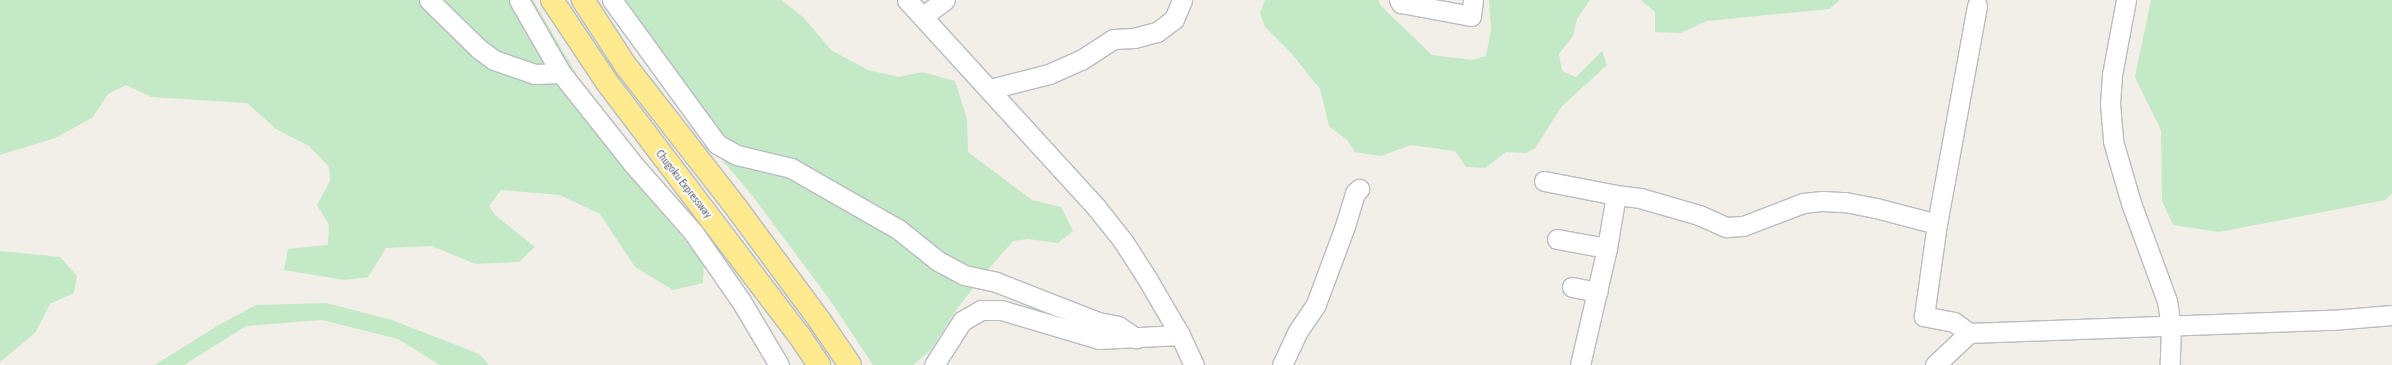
<!DOCTYPE html>
<html>
<head>
<meta charset="utf-8">
<style>
  body { margin:0 }
  #map { position:relative; width:2392px; height:365px; overflow:hidden; background:#f1efe7; font-family:"Asap Condensed",sans-serif }
  div>[style] { position:absolute }
  .green>* { inset:0; background:#c3e9c6 }
  .roads { filter:drop-shadow(1px 0 #b9bcc1) drop-shadow(-1px 0 #b9bcc1) drop-shadow(0 1px #b9bcc1) drop-shadow(0 -1px #b9bcc1) }
  .minor>* { height:19px; margin:-9.5px; padding:0 9.5px; transform-origin:9.5px; border-radius:9.5px; background:#fff }
  .highway>* { height:22px; margin:-11px; padding:0 11px; transform-origin:11px; border-radius:11px; background:#ffea90 }
  span { translate:-50% -50%; white-space:nowrap; text-align:center; line-height:1.15; -webkit-text-stroke:4px #fff; paint-order:stroke }
  .street-label { font-size:11px; color:#5e6268 }
</style>
</head>
<body>
<div id="map">
  <div class="green">
    <i style="clip-path:polygon(0 0,533px 0,584px 87px,591px 122px,647px 195px,704px 263px,703px 283px,673px 290px,635px 267px,600px 214px,560px 195px,501px 190px,489px 206px,495px 215px,535px 247px,519px 262px,476px 264px,432px 246px,386px 248px,368px 277px,345px 280px,284px 270px,288px 249px,328px 245px,329px 225px,317px 205px,330px 181px,329px 167px,309px 146px,276px 129px,247px 103px,151px 97px,126px 85px,108px 94px,92px 118px,55px 138px,0 155px)"></i>
    <i style="clip-path:polygon(617px 0,781px 0,804px 18px,831px 50px,868px 70px,899px 77px,922px 72px,955px 81px,967px 119px,968px 152px,1032px 200px,1061px 207px,1073px 231px,1058px 243px,1028px 239px,1013px 241px,985px 273px,956px 310px,931px 350px,913px 365px,873px 365px,830px 300px,751px 194px,691px 123px)"></i>
    <i style="clip-path:polygon(1265px 0,1378px 0,1381px 6px,1432px 55px,1472px 60px,1486px 56px,1491px 30px,1489px 0,1590px 0,1577px 19px,1573px 36px,1559px 54px,1562px 71px,1576px 77px,1602px 51px,1607px 65px,1562px 106px,1535px 148px,1526px 153px,1506px 152px,1485px 168px,1466px 167px,1455px 151px,1411px 145px,1381px 156px,1355px 152px,1347px 140px,1329px 126px,1320px 89px,1292px 54px,1265px 27px,1260px 13px)"></i>
    <i style="clip-path:polygon(1641px 0,1840px 0,1829px 9px,1707px 21px,1681px 33px,1655px 32px,1655px 12px)"></i>
    <i style="clip-path:polygon(2151px 0,2392px 0,2392px 194px,2385px 200px,2219px 232px,2173px 225px,2162px 201px,2161px 130px,2135px 77px)"></i>
    <i style="clip-path:polygon(0 251px,60px 257px,77px 276px,74px 293px,50px 304px,35px 333px,0 362px)"></i>
    <i style="clip-path:polygon(326px 303px,392px 320px,479px 354px,489px 365px,440px 365px,398px 339px,322px 320px,246px 326px,184px 365px,155px 365px,217px 326px,256px 305px)"></i>
  </div>
  <div class="roads">
    <div class="minor">
      <i style="left:429px;top:0;width:70px;rotate:44.4deg"></i>
      <i style="left:479px;top:49px;width:19px;rotate:36deg"></i>
      <i style="left:494px;top:60px;width:43px;rotate:18.9deg"></i>
      <i style="left:535px;top:74px;width:26px;rotate:-2deg"></i>
      <i style="left:519px;top:0;width:84px;rotate:60.1deg"></i>
      <i style="left:561px;top:73px;width:116px;rotate:51.6deg"></i>
      <i style="left:633px;top:164px;width:91px;rotate:48.6deg"></i>
      <i style="left:693px;top:232px;width:84px;rotate:55.2deg"></i>
      <i style="left:741px;top:301px;width:74px;rotate:59.3deg"></i>
      <i style="left:612px;top:0;width:178px;rotate:53.9deg"></i>
      <i style="left:717px;top:144px;width:23px;rotate:29deg"></i>
      <i style="left:737px;top:155px;width:56px;rotate:13.5deg"></i>
      <i style="left:791px;top:168px;width:123px;rotate:29.7deg"></i>
      <i style="left:898px;top:229px;width:51px;rotate:38.7deg"></i>
      <i style="left:938px;top:261px;width:30px;rotate:28deg"></i>
      <i style="left:964px;top:275px;width:33px;rotate:12deg"></i>
      <i style="left:996px;top:282px;width:110px;rotate:21.4deg"></i>
      <i style="left:1098px;top:322px;width:20px;rotate:11deg"></i>
      <i style="left:1118px;top:326px;width:22px;rotate:34deg"></i>
      <i style="left:907px;top:0;width:280px;rotate:47.6deg"></i>
      <i style="left:1096px;top:207px;width:43px;rotate:51.5deg"></i>
      <i style="left:1123px;top:241px;width:46px;rotate:57.3deg"></i>
      <i style="left:1148px;top:280px;width:64px;rotate:59.8deg"></i>
      <i style="left:1180px;top:335px;width:33px;rotate:65deg"></i>
      <i style="left:1399px;top:0;width:4px;rotate:56deg"></i>
      <i style="left:1401px;top:3px;width:71px;rotate:10.5deg"></i>
      <i style="left:1471px;top:16px;width:16px;rotate:-83deg"></i>
      <i style="left:2126px;top:0;width:76px;rotate:100.6deg"></i>
      <i style="left:2112px;top:75px;width:29px;rotate:94deg"></i>
      <i style="left:2110px;top:104px;width:37px;rotate:85deg"></i>
      <i style="left:2113px;top:141px;width:65px;rotate:73.8deg"></i>
      <i style="left:2131px;top:203px;width:104px;rotate:69.8deg"></i>
      <i style="left:2167px;top:301px;width:26px;rotate:81deg"></i>
      <i style="left:2171px;top:327px;width:38px;rotate:92deg"></i>
      <i style="left:923px;top:16px;width:27px;rotate:-36deg"></i>
      <i style="left:990px;top:89px;width:61px;rotate:-14.3deg"></i>
      <i style="left:1049px;top:74px;width:35px;rotate:-24deg"></i>
      <i style="left:1081px;top:60px;width:38px;rotate:-33deg"></i>
      <i style="left:1113px;top:39px;width:21px;rotate:-3deg"></i>
      <i style="left:1134px;top:38px;width:24px;rotate:-15deg"></i>
      <i style="left:1157px;top:32px;width:21px;rotate:-37deg"></i>
      <i style="left:1174px;top:19px;width:21px;rotate:-67deg"></i>
      <i style="left:1544px;top:181px;width:73px;rotate:11deg"></i>
      <i style="left:1616px;top:195px;width:24px;rotate:7deg"></i>
      <i style="left:1640px;top:198px;width:61px;rotate:16.1deg"></i>
      <i style="left:1699px;top:215px;width:30px;rotate:24deg"></i>
      <i style="left:1726px;top:227px;width:17px;rotate:-3deg"></i>
      <i style="left:1743px;top:226px;width:64px;rotate:-21deg"></i>
      <i style="left:1803px;top:203px;width:20px;rotate:-6deg"></i>
      <i style="left:1823px;top:201px;width:22px;rotate:3deg"></i>
      <i style="left:1845px;top:202px;width:32px;rotate:11deg"></i>
      <i style="left:1876px;top:208px;width:63px;rotate:14.7deg"></i>
      <i style="left:1557px;top:239px;width:51px;rotate:10.2deg"></i>
      <i style="left:1572px;top:287px;width:26px;rotate:11deg"></i>
      <i style="left:1969px;top:333px;width:19px;rotate:-144deg"></i>
      <i style="left:1954px;top:322px;width:31px;rotate:-169deg"></i>
      <i style="left:1924px;top:316px;width:93px;rotate:-82deg"></i>
      <i style="left:1937px;top:224px;width:222px;rotate:-79.6deg"></i>
      <i style="left:934px;top:365px;width:52px;rotate:-57.5deg"></i>
      <i style="left:962px;top:321px;width:22px;rotate:-30deg"></i>
      <i style="left:981px;top:310px;width:20px"></i>
      <i style="left:1001px;top:310px;width:102px;rotate:16.5deg"></i>
      <i style="left:1099px;top:339px;width:81px;rotate:-2.8deg"></i>
      <i style="left:1282px;top:365px;width:38px;rotate:-65deg"></i>
      <i style="left:1298px;top:331px;width:32px;rotate:-56deg"></i>
      <i style="left:1316px;top:304px;width:83px;rotate:-69.6deg"></i>
      <i style="left:1345px;top:226px;width:34px;rotate:-73deg"></i>
      <i style="left:1355px;top:193px;width:6px;rotate:-45deg"></i>
      <i style="left:1580px;top:365px;width:120px;rotate:-77deg"></i>
      <i style="left:1607px;top:248px;width:54px;rotate:-80.4deg"></i>
      <i style="left:1935px;top:365px;width:47px;rotate:-43.3deg"></i>
      <i style="left:1969px;top:333px;width:363px;rotate:-2.1deg"></i>
      <i style="left:2332px;top:320px;width:60px;rotate:-4.8deg"></i>
    </div>
    <div class="highway">
      <i style="left:552px;top:0;width:97px;rotate:56.3deg"></i>
      <i style="left:606px;top:81px;width:319px;rotate:52.8deg"></i>
      <i style="left:799px;top:335px;width:36px;rotate:56deg"></i>
      <i style="left:583px;top:0;width:79px;rotate:56.9deg"></i>
      <i style="left:626px;top:66px;width:182px;rotate:52.1deg"></i>
      <i style="left:738px;top:210px;width:138px;rotate:53.5deg"></i>
      <i style="left:820px;top:321px;width:53px;rotate:55.7deg"></i>
    </div>
  </div>
  <div class="street-label">
    <span style="left:684px;top:184px;rotate:52deg">Chugoku Expressway</span>
  </div>
</div>
</body>
</html>
